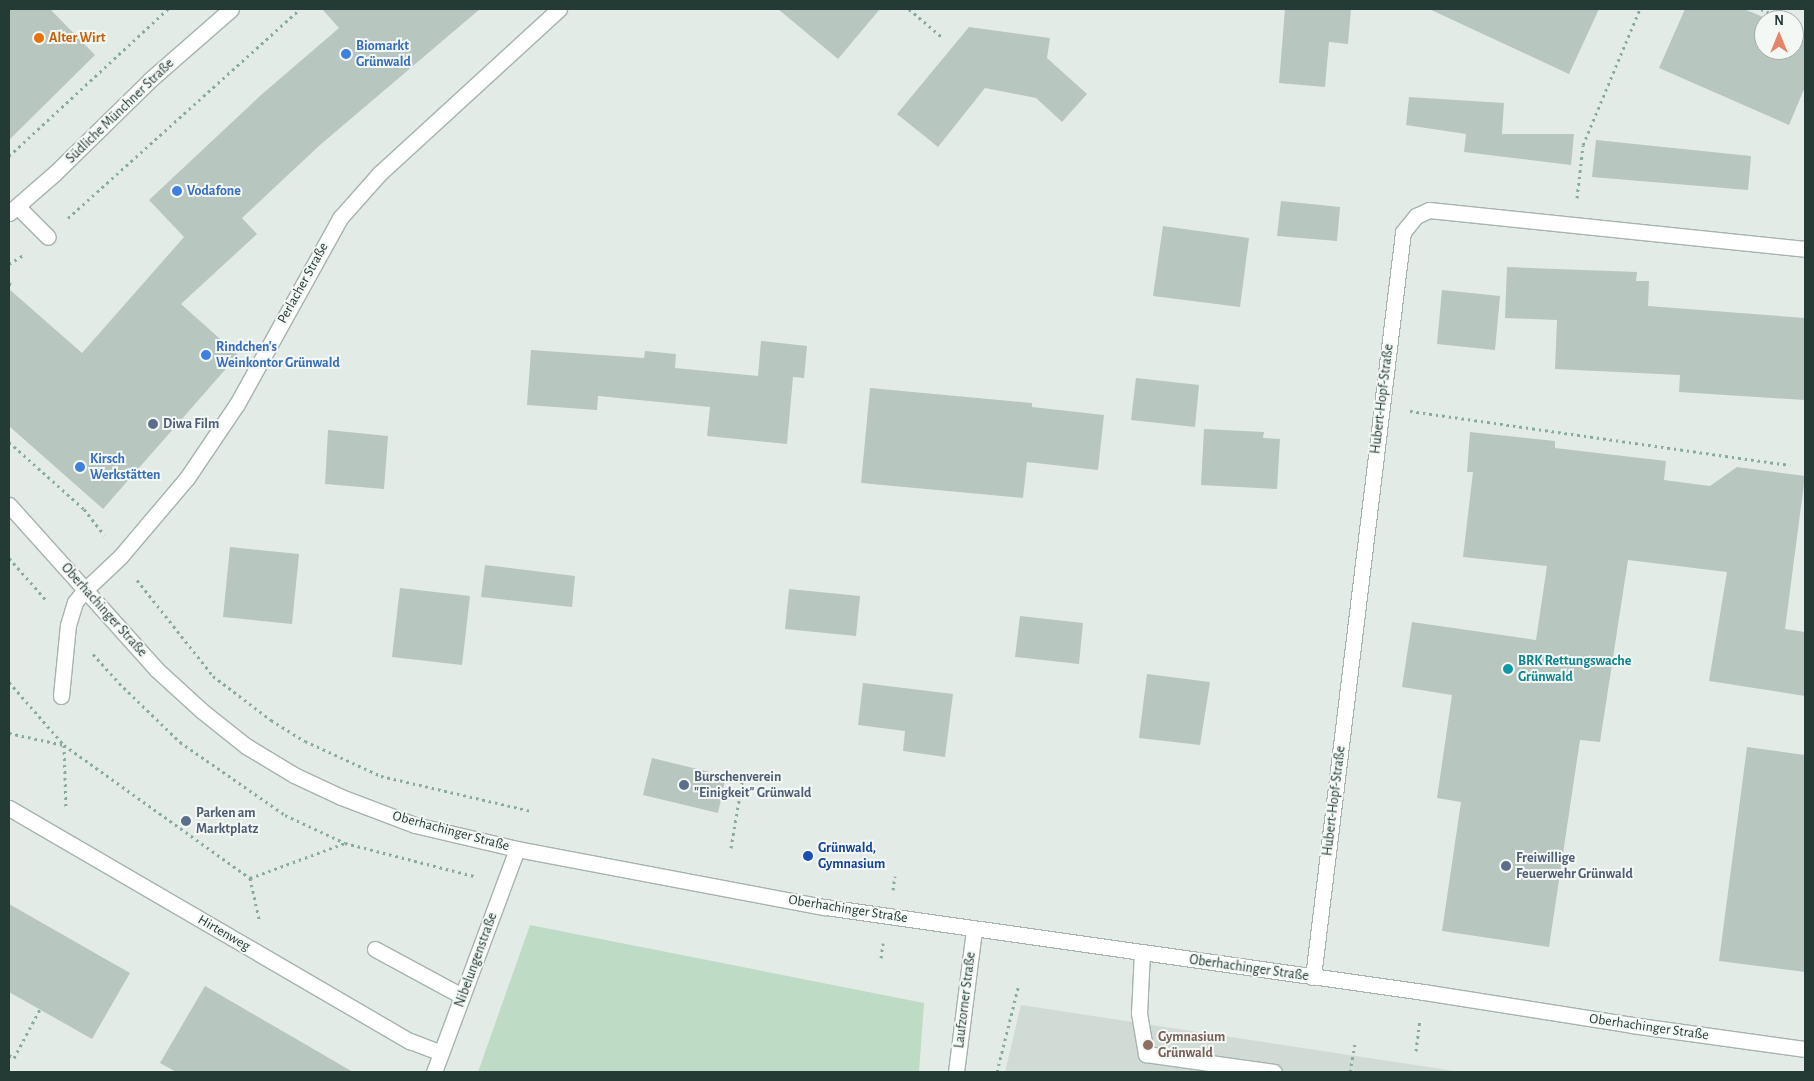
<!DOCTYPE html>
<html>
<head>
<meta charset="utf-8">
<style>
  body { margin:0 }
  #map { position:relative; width:1814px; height:1081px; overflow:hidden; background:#e3ebe7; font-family:"Alegreya Sans",sans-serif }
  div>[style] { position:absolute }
  .built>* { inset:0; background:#d1dbd6 }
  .green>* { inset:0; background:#bedbc5 }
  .building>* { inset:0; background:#b8c6c0 }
  .path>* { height:3px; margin-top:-1.5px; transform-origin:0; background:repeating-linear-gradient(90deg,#86aca0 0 2.5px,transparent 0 6.5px) }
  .roads { filter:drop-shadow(1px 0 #a6b3ae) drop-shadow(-1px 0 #a6b3ae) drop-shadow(0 1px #a6b3ae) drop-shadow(0 -1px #a6b3ae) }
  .service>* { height:15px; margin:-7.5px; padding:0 7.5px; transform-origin:7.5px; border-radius:7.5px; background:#fff }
  .minor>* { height:15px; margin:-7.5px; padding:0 7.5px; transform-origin:7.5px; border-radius:7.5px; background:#fff }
  .secondary>* { height:15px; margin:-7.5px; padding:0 7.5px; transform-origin:7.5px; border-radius:7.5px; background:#fff }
  .dots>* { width:14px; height:14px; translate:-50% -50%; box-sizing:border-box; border:2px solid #f3f8f5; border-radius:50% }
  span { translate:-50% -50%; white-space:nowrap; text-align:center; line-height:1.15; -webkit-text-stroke:4px #f3f8f5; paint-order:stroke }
  .food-label { font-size:14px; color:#c56008; font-weight:700 }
  .left { translate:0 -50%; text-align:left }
  .shop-label { font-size:14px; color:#366cbe; font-weight:700 }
  .street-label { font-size:14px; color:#243b35 }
  .service-label { font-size:14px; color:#4e5e75; font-weight:700 }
  .culture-label { font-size:14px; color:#0d838f; font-weight:700 }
  .transit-label { font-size:14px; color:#164399; font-weight:700 }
  .education-label { font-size:14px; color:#785e54; font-weight:700 }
  .frame { position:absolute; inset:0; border:10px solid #243b35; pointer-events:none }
  .north { position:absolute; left:1754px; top:10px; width:50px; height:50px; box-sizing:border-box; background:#f3f8f5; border:1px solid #a0aca8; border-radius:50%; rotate:0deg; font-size:14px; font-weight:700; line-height:20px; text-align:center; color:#243b35 }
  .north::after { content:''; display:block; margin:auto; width:18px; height:22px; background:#e58467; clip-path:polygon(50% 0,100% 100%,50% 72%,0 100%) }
</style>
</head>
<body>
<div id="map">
  <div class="built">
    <i style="clip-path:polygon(1021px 1005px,1461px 1072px,1005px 1072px)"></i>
  </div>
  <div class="green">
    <i style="clip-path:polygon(530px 925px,924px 1003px,919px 1072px,478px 1072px)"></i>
  </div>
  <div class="building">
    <i style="clip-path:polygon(9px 9px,50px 9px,95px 55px,9px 140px)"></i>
    <i style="clip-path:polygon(322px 9px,480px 9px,320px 145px,242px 218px,257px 234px,181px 304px,238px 355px,103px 509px,9px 426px,9px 289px,82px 353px,184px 237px,149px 200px,261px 95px,339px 28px)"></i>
    <i style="clip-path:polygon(778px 9px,880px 9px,838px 59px)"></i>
    <i style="clip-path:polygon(1285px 9px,1351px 9px,1348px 44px,1329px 42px,1325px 87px,1279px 83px)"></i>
    <i style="clip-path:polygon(1429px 9px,1599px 9px,1569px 74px)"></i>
    <i style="clip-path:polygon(1685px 9px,1744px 9px,1770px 20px,1764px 20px,1764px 50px,1794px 50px,1794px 31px,1805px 36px,1805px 87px,1789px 125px,1659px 68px)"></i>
    <i style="clip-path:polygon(969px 27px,1050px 38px,1047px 58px,1087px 94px,1062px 122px,1036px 98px,985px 88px,938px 147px,897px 114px)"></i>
    <i style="clip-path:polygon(1409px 97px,1504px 103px,1502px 134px,1574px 134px,1571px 165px,1464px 152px,1466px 134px,1406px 125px)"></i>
    <i style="clip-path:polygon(1596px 140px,1751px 156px,1748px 190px,1592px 177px)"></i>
    <i style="clip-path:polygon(1281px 201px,1340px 207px,1337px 241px,1277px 236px)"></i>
    <i style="clip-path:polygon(1163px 226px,1249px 238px,1240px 307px,1153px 296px)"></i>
    <i style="clip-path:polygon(1507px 267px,1637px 272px,1636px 281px,1649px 281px,1648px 306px,1805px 318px,1805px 400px,1679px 392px,1680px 375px,1555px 369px,1557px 320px,1505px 318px)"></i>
    <i style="clip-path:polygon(1442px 290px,1500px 296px,1495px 350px,1437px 344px)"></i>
    <i style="clip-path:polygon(761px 341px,807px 346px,804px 378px,793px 377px,787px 444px,707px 436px,710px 407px,598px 396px,597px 410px,527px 405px,531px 350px,644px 358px,645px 351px,676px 354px,675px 368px,758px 376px)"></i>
    <i style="clip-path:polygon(1136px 378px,1199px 385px,1195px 427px,1131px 420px)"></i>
    <i style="clip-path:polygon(870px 388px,1032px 403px,1032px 407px,1104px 415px,1098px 470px,1027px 462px,1023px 498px,861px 483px)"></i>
    <i style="clip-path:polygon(1204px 429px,1264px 432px,1263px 438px,1280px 439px,1277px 489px,1201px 485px)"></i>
    <i style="clip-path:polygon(328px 430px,388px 436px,384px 489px,325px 484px)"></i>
    <i style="clip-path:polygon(1470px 432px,1555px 441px,1555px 448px,1666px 461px,1664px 480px,1710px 486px,1737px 467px,1805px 476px,1785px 629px,1805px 632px,1805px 696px,1709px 681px,1727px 572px,1628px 560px,1600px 742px,1580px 740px,1549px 947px,1442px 931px,1461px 802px,1437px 798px,1452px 695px,1402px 687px,1412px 622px,1536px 640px,1547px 566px,1463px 557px,1473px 472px,1467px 472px)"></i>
    <i style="clip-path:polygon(230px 547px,299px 554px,292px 624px,223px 617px)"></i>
    <i style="clip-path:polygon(485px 565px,575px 576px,572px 607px,481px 597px)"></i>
    <i style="clip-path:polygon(400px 588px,470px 596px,462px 665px,392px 657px)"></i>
    <i style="clip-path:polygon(789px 589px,860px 596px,856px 636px,785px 629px)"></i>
    <i style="clip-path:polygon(1020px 616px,1083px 623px,1079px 664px,1015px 657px)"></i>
    <i style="clip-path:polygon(1147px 674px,1210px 682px,1200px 745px,1139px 738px)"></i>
    <i style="clip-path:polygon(863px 683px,953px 694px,945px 757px,903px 751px,905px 731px,858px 725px)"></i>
    <i style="clip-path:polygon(1747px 747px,1805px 755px,1805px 972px,1719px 961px)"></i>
    <i style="clip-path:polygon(652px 758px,726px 776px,718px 813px,643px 795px)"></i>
    <i style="clip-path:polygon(9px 904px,130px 973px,92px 1039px,9px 992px)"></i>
    <i style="clip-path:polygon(205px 986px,353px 1072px,176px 1072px,160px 1063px)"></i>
  </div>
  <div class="path">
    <i style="left:909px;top:9px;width:45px;rotate:40.5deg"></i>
    <i style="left:1761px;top:9px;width:8px;rotate:23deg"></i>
    <i style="left:1768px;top:12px;width:6px;rotate:108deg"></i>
    <i style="left:9px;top:156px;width:217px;rotate:-42.8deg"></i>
    <i style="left:1577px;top:198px;width:53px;rotate:-83.5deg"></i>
    <i style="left:1583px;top:145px;width:147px;rotate:-67.3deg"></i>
    <i style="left:68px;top:218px;width:312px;rotate:-42deg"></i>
    <i style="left:9px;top:264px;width:19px;rotate:-32deg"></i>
    <i style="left:9px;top:283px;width:6px;rotate:39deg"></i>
    <i style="left:1410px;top:411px;width:384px;rotate:8.1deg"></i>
    <i style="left:9px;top:442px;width:101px;rotate:41.8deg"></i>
    <i style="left:84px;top:509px;width:33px;rotate:52deg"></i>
    <i style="left:9px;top:558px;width:56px;rotate:48.6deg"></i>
    <i style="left:137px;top:580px;width:122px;rotate:51.6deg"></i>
    <i style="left:213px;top:676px;width:73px;rotate:37.2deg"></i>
    <i style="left:271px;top:720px;width:40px;rotate:32deg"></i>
    <i style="left:305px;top:741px;width:84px;rotate:24.7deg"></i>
    <i style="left:381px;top:776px;width:155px;rotate:13.1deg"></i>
    <i style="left:93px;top:654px;width:39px;rotate:48deg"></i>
    <i style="left:119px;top:683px;width:85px;rotate:44deg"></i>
    <i style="left:180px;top:742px;width:128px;rotate:34.8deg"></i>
    <i style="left:285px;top:815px;width:66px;rotate:25deg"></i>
    <i style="left:345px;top:843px;width:136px;rotate:14.4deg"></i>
    <i style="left:9px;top:682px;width:84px;rotate:48.9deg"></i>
    <i style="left:64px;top:745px;width:63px;rotate:88.2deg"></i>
    <i style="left:9px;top:733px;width:56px;rotate:12.3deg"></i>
    <i style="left:64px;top:745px;width:229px;rotate:35.6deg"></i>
    <i style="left:250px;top:878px;width:101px;rotate:-20.2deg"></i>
    <i style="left:731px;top:848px;width:73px;rotate:-80.5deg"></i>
    <i style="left:250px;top:878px;width:42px;rotate:77.6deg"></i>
    <i style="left:893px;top:890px;width:14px;rotate:-82deg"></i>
    <i style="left:881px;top:958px;width:15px;rotate:-82deg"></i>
    <i style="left:1416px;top:1051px;width:31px;rotate:-83deg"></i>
    <i style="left:9px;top:1055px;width:6px;rotate:31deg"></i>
    <i style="left:14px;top:1058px;width:55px;rotate:-62deg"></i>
    <i style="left:997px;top:1072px;width:87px;rotate:-76deg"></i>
    <i style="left:1350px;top:1072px;width:28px;rotate:-80deg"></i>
  </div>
  <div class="roads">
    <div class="service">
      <i style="left:18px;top:207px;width:42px;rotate:45deg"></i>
      <i style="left:61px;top:696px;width:71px;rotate:-84.4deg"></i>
      <i style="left:68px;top:625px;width:24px;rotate:-73deg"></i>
      <i style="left:75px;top:602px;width:17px;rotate:-50deg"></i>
      <i style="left:375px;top:949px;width:99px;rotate:28.4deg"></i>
      <i style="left:1142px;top:952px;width:61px;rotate:92.8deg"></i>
      <i style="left:1139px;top:1013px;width:42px;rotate:80.3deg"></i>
      <i style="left:1146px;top:1054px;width:129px;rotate:8deg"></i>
    </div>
    <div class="minor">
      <i style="left:86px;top:589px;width:47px;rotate:-43.3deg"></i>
      <i style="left:120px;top:557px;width:104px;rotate:-49.7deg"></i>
      <i style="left:187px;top:478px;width:89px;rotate:-56deg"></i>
      <i style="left:237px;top:404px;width:213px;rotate:-61deg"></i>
      <i style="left:340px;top:218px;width:59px;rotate:-48.4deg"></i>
      <i style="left:379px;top:174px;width:244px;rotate:-42.5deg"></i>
      <i style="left:9px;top:808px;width:464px;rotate:30.2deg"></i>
      <i style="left:410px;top:1041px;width:33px;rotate:21deg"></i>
      <i style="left:1313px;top:977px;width:750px;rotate:-83.11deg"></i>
      <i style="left:1403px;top:232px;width:21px;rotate:-51deg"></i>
      <i style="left:1416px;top:216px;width:14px;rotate:-25deg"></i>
      <i style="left:1429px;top:210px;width:378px;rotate:5.9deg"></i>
      <i style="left:434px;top:1072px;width:238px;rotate:-69.6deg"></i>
      <i style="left:956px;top:1072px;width:144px;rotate:-82.8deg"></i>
    </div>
    <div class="secondary">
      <i style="left:9px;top:213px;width:61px;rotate:-41deg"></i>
      <i style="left:55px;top:173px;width:134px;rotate:-44.4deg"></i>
      <i style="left:151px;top:79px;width:106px;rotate:-41.2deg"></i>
      <i style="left:9px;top:505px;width:220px;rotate:48.1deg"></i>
      <i style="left:156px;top:669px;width:62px;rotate:42.4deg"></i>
      <i style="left:202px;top:711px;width:56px;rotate:38.5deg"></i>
      <i style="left:246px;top:746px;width:56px;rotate:31.1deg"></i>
      <i style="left:294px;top:775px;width:52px;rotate:25.1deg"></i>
      <i style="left:341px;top:797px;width:79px;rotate:20.7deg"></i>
      <i style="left:415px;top:825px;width:105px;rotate:13.2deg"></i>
      <i style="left:517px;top:849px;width:313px;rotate:10.7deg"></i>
      <i style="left:825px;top:907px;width:605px;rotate:8.08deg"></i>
      <i style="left:1424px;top:992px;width:211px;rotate:9deg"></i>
      <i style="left:1632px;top:1025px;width:175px;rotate:7.9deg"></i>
    </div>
  </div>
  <div class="dots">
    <i style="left:39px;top:38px;background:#e8710a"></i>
    <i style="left:346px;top:54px;background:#3f7fe0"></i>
    <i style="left:177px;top:191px;background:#3f7fe0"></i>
    <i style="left:206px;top:355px;background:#3f7fe0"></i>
    <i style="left:153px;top:424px;background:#5c6f8a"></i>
    <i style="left:80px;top:467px;background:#3f7fe0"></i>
    <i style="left:1508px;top:669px;background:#0f9aa8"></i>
    <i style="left:684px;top:785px;background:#5c6f8a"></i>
    <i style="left:186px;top:821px;background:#5c6f8a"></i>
    <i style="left:808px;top:856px;background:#1a4fb4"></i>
    <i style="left:1506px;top:866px;background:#5c6f8a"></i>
    <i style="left:1148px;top:1045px;background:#8d6e63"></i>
  </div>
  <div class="food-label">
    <span class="left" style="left:49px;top:38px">Alter Wirt</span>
  </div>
  <div class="shop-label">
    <span class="left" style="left:356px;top:54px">Biomarkt<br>Grünwald</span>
    <span class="left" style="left:187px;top:191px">Vodafone</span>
    <span class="left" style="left:216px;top:355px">Rindchen's<br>Weinkontor Grünwald</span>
    <span class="left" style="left:90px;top:467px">Kirsch<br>Werkstätten</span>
  </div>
  <div class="street-label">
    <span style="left:120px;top:111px;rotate:-44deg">Südliche Münchner Straße</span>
    <span style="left:303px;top:283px;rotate:-61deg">Perlacher Straße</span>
    <span style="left:1382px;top:399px;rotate:-83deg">Hubert-Hopf-Straße</span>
    <span style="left:104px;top:610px;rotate:48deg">Oberhachinger Straße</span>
    <span style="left:1334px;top:801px;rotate:-83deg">Hubert-Hopf-Straße</span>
    <span style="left:451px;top:831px;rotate:15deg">Oberhachinger Straße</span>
    <span style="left:848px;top:909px;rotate:9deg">Oberhachinger Straße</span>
    <span style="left:224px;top:933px;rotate:30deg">Hirtenweg</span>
    <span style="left:476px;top:960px;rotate:-70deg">Nibelungenstraße</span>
    <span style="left:1249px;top:968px;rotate:8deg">Oberhachinger Straße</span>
    <span style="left:965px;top:1000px;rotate:-83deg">Laufzorner Straße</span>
    <span style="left:1649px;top:1027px;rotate:8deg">Oberhachinger Straße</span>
  </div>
  <div class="service-label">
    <span class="left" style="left:163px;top:424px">Diwa Film</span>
    <span class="left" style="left:694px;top:785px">Burschenverein<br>"Einigkeit" Grünwald</span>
    <span class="left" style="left:196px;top:821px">Parken am<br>Marktplatz</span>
    <span class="left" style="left:1516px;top:866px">Freiwillige<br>Feuerwehr Grünwald</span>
  </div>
  <div class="culture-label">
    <span class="left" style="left:1518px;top:669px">BRK Rettungswache<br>Grünwald</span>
  </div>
  <div class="transit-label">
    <span class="left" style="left:818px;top:856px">Grünwald,<br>Gymnasium</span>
  </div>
  <div class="education-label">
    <span class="left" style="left:1158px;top:1045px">Gymnasium<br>Grünwald</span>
  </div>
  <div class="frame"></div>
  <div class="north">N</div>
</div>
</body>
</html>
